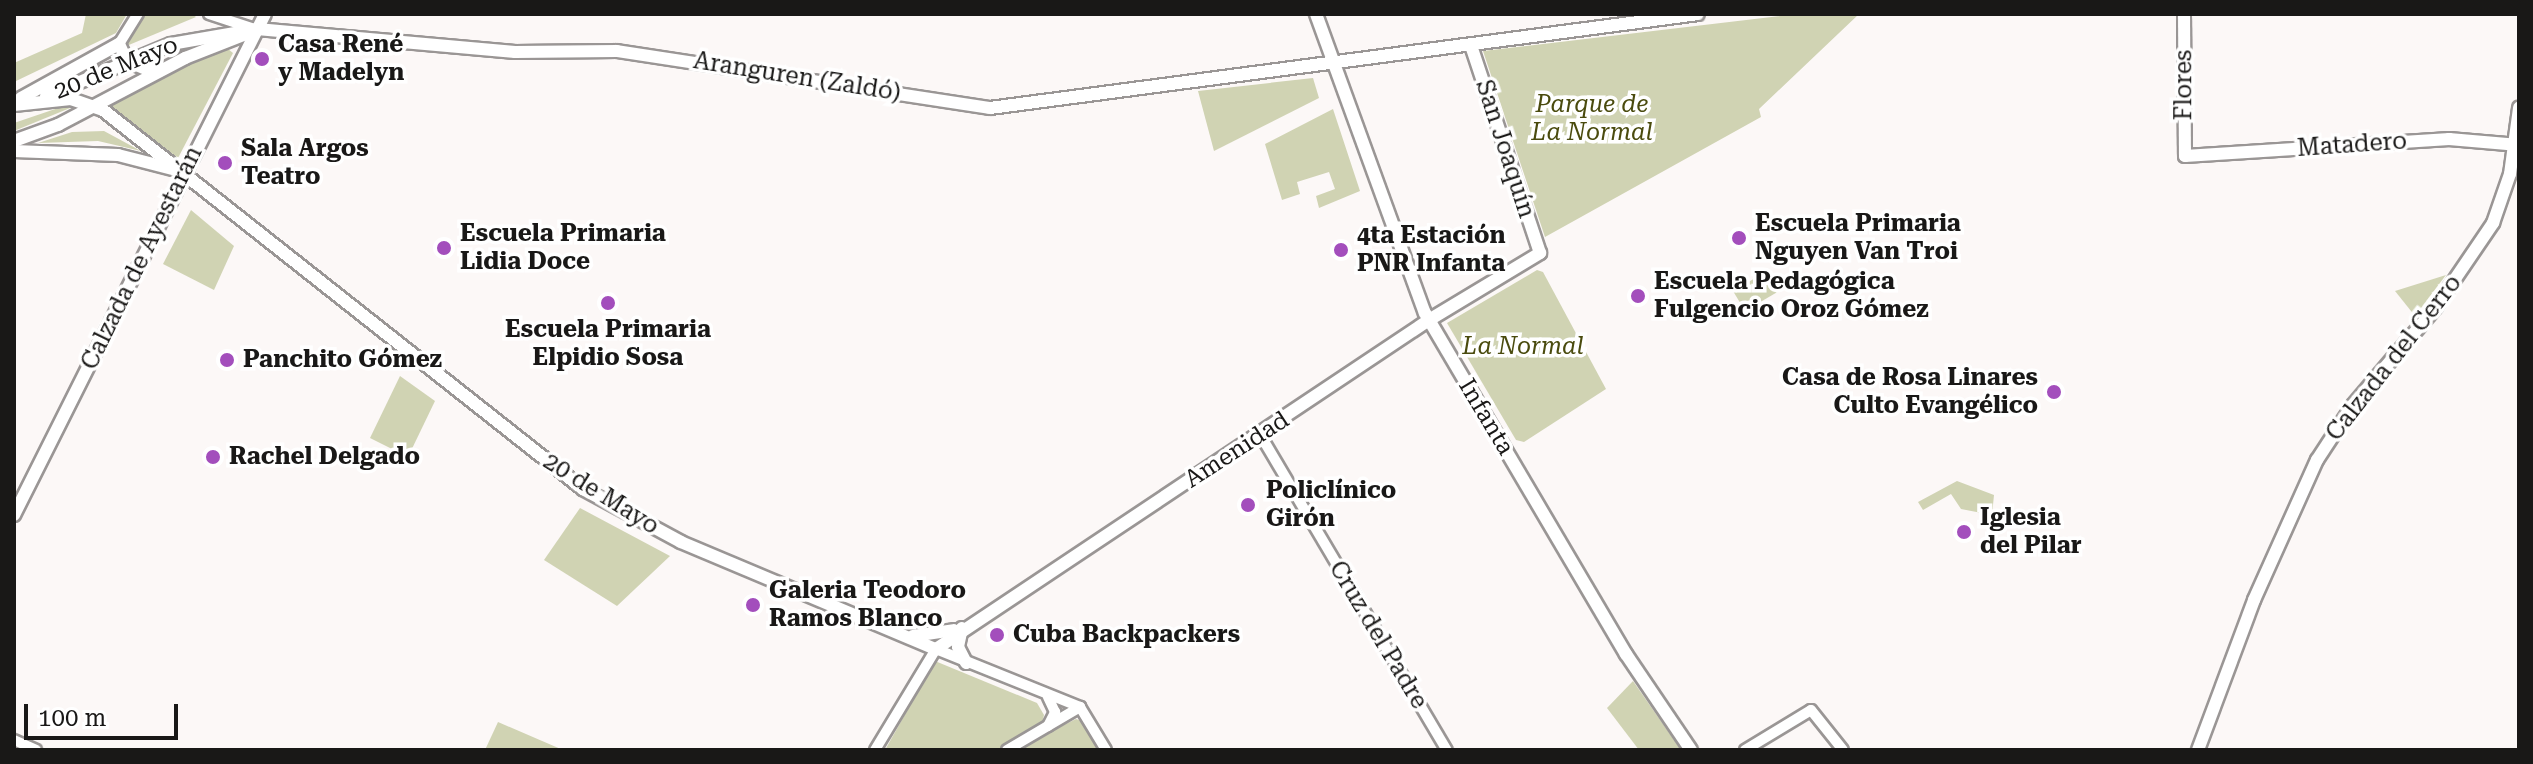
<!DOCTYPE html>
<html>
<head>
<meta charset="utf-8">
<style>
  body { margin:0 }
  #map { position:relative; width:2533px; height:764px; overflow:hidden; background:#fcf8f7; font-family:"Roboto Serif",serif }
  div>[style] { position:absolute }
  .green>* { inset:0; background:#d0d3b3 }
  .roads { filter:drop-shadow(2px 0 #9a9695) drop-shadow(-2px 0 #9a9695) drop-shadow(0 2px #9a9695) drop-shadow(0 -2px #9a9695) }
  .minor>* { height:10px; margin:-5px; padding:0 5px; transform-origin:5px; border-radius:5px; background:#fff }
  .major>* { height:12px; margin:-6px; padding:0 6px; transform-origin:6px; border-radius:6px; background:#fff }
  .dots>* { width:22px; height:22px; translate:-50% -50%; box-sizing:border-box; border:4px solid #fff; border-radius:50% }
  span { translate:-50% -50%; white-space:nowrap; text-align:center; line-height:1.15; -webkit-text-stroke:7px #fff; paint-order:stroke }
  .poi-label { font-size:24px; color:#191817; font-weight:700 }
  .left { translate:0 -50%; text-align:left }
  .right { translate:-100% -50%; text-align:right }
  .street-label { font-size:24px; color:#191817 }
  .park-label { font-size:24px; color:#4a4b0e; font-style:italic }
  .frame { position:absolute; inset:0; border:16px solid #191817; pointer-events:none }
  .scale { position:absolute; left:24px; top:704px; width:154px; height:36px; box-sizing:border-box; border:4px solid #191817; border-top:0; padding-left:10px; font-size:24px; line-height:28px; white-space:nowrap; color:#191817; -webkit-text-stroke:6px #fff; paint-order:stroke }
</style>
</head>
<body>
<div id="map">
  <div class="green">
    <i style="clip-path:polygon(86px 14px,127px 14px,116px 33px,14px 82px,14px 63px,82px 33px)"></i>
    <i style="clip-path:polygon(146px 14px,192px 14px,196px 17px,124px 47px)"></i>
    <i style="clip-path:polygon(1798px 14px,1859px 14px,1759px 109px,1761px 117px,1545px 237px,1483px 51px)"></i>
    <i style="clip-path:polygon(228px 49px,233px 53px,178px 158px,108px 105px,189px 61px)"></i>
    <i style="clip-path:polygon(1313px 78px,1319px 98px,1214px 151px,1198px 91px)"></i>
    <i style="clip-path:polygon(64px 106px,75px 106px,14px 131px,14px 123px)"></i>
    <i style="clip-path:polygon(1333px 109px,1360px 191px,1319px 208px,1316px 196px,1335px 189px,1329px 172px,1297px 182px,1300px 194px,1282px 200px,1265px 144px)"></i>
    <i style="clip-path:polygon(104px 131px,141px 151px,98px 141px,38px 143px,72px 132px)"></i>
    <i style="clip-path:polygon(191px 210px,234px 246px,214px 290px,163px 264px)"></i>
    <i style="clip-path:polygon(1537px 270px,1543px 272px,1606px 389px,1524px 442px,1516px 440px,1447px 323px)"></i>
    <i style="clip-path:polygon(1769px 270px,1781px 290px,1745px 311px,1733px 291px)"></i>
    <i style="clip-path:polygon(2446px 275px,2415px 316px,2395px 291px)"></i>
    <i style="clip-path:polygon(400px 376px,435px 401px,408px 457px,370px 438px)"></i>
    <i style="clip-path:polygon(1957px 481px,1994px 495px,1992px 515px,1961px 509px,1951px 494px,1923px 510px,1918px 502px)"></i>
    <i style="clip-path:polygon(580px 508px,670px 556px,617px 606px,544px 560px)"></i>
    <i style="clip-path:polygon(935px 661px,1037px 703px,1044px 715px,1042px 724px,997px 750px,885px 750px)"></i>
    <i style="clip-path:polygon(1633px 681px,1681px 750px,1639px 750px,1607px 708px)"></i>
    <i style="clip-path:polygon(1076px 719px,1085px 722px,1102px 750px,1013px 750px)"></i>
    <i style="clip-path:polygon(498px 722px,563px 750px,485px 750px)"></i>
  </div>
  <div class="roads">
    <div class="minor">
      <i style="left:209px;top:14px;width:48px;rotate:18.1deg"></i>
      <i style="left:119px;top:44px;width:36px;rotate:-58deg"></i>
      <i style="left:1261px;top:436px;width:365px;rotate:59.4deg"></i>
      <i style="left:1080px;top:707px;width:50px;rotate:58.8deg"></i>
      <i style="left:1048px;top:726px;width:16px;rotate:-63deg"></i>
      <i style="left:1055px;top:712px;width:17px;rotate:-115deg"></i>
      <i style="left:14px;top:740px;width:24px;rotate:24deg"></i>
      <i style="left:875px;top:750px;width:118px;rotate:-58.9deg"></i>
      <i style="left:936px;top:649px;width:155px;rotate:21.9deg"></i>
      <i style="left:1007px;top:750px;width:85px;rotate:-30.5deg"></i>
      <i style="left:1745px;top:750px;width:77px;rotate:-31.2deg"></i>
      <i style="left:1811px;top:710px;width:51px;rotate:51.3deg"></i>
    </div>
    <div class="major">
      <i style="left:1316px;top:14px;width:318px;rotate:70deg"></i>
      <i style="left:1425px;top:313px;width:396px;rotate:59.5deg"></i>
      <i style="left:1626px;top:654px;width:116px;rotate:55.9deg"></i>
      <i style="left:2184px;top:14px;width:142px;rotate:89.6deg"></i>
      <i style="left:2185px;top:156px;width:265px;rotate:-3.7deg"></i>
      <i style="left:2449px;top:139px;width:70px;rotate:4.9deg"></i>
      <i style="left:46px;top:96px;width:135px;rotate:-22.6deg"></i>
      <i style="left:171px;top:44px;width:87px;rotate:-9.9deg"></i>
      <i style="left:257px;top:29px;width:259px;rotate:5.1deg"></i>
      <i style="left:515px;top:52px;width:102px;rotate:-0.6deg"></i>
      <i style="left:617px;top:51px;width:377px;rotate:8.7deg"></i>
      <i style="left:990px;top:108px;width:714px;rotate:-7.56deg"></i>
      <i style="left:21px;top:98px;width:112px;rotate:-28.9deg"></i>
      <i style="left:119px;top:44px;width:19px;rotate:65deg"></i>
      <i style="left:127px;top:61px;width:30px;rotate:23deg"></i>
      <i style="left:14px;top:105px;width:57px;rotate:-6deg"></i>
      <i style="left:71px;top:99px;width:34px;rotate:19deg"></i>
      <i style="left:103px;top:110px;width:612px;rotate:38.29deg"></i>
      <i style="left:583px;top:489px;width:111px;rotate:28.4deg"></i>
      <i style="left:681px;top:542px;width:277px;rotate:22.8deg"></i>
      <i style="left:936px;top:649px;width:593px;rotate:-33.72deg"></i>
      <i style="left:1429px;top:320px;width:130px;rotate:-31.1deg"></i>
      <i style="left:1540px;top:253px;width:219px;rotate:-108.4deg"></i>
      <i style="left:14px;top:141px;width:47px;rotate:-20deg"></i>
      <i style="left:58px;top:125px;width:144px;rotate:-27.8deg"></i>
      <i style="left:185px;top:58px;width:74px;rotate:-21.4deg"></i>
      <i style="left:14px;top:151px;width:104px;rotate:2.2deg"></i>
      <i style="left:118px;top:155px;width:57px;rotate:14.3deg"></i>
      <i style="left:14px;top:515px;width:560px;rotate:-63.39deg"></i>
      <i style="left:962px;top:628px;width:19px;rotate:102deg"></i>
      <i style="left:958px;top:647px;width:18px;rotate:63deg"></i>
      <i style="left:913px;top:636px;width:41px;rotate:-8.3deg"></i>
      <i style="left:2198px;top:750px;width:160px;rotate:-69.5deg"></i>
      <i style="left:2254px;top:600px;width:154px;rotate:-65.8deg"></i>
      <i style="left:2317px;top:460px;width:66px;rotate:-56.8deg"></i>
      <i style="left:2353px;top:405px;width:128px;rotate:-49.7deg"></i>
      <i style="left:2436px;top:307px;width:102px;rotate:-55.8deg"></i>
      <i style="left:2493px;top:223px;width:52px;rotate:-70.9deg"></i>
      <i style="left:2510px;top:174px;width:67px;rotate:-82.2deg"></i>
    </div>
  </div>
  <div class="dots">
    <i style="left:262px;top:59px;background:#a34ebc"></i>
    <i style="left:225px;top:163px;background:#a34ebc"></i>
    <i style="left:1739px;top:238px;background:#a34ebc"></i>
    <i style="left:444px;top:248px;background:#a34ebc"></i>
    <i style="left:1341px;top:250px;background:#a34ebc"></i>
    <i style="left:1638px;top:296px;background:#a34ebc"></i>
    <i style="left:608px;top:303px;background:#a34ebc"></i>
    <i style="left:227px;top:360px;background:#a34ebc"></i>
    <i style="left:2054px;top:392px;background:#a34ebc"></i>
    <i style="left:213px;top:457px;background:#a34ebc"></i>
    <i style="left:1248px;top:505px;background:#a34ebc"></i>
    <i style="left:1964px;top:532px;background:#a34ebc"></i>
    <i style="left:753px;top:605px;background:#a34ebc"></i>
    <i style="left:997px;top:635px;background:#a34ebc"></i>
  </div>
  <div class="poi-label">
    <span class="left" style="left:278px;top:59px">Casa René<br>y Madelyn</span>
    <span class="left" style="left:241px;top:163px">Sala Argos<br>Teatro</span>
    <span class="left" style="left:1755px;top:238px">Escuela Primaria<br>Nguyen Van Troi</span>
    <span class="left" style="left:460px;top:248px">Escuela Primaria<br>Lidia Doce</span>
    <span class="left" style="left:1357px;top:250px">4ta Estación<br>PNR Infanta</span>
    <span class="left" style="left:1654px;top:296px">Escuela Pedagógica<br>Fulgencio Oroz Gómez</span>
    <span style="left:608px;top:344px">Escuela Primaria<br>Elpidio Sosa</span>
    <span class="left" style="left:243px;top:360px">Panchito Gómez</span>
    <span class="right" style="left:2038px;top:392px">Casa de Rosa Linares<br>Culto Evangélico</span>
    <span class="left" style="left:229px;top:457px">Rachel Delgado</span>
    <span class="left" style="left:1266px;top:505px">Policlínico<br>Girón</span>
    <span class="left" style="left:1980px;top:532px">Iglesia<br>del Pilar</span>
    <span class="left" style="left:769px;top:605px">Galeria Teodoro<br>Ramos Blanco</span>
    <span class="left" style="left:1013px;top:635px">Cuba Backpackers</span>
  </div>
  <div class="street-label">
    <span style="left:116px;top:68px;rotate:-22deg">20 de Mayo</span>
    <span style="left:797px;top:77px;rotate:9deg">Aranguren (Zaldó)</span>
    <span style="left:2184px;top:85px;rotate:-90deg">Flores</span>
    <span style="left:2352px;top:145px;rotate:-4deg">Matadero</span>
    <span style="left:1505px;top:149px;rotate:72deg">San Joaquín</span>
    <span style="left:142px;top:258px;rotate:-64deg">Calzada de Ayestarán</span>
    <span style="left:2394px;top:358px;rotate:-52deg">Calzada del Cerro</span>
    <span style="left:1486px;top:417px;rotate:59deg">Infanta</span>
    <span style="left:1237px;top:450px;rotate:-33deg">Amenidad</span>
    <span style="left:601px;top:494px;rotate:32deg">20 de Mayo</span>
    <span style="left:1378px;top:635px;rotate:59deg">Cruz del Padre</span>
  </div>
  <div class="park-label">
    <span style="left:1592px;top:119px">Parque de<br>La Normal</span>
    <span style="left:1523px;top:347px">La Normal</span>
  </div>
  <div class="frame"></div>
  <div class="scale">100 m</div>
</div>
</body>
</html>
